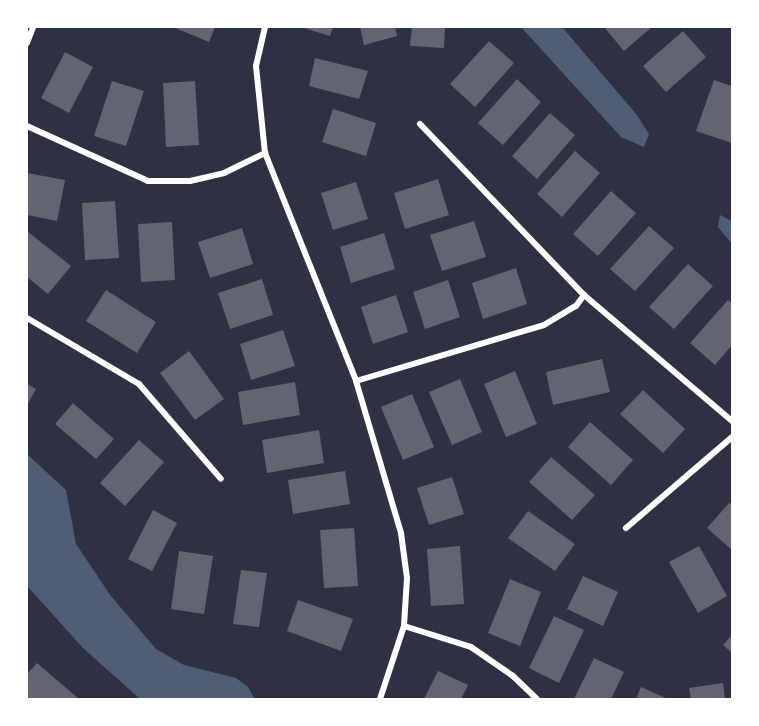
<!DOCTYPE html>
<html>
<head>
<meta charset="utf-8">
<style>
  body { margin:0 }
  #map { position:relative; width:759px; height:726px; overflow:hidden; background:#2d3142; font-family:Commissioner,sans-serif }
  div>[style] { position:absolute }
  .water>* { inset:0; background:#4f5d75 }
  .building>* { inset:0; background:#626471 }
  .minor>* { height:6px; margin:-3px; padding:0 3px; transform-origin:3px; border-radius:3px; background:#fff }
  span { translate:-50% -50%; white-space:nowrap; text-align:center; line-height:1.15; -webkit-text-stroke:6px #fff; paint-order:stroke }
  .frame { position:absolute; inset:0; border:28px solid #fff; pointer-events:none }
</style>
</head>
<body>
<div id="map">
  <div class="water">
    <i style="clip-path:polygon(521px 27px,562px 27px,637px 115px,649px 134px,644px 147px,621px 137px)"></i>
    <i style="clip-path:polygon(720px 215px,732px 221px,732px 244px,718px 227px)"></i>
    <i style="clip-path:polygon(27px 454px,66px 490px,76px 544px,111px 596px,156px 649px,184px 665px,236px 678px,248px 687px,255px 699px,140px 699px,83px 648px,27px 586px)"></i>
  </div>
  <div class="building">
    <i style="clip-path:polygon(173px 27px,215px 27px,209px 42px)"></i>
    <i style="clip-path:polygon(301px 27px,333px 27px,330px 36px)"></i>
    <i style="clip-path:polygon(360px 27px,395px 27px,397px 36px,364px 45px)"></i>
    <i style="clip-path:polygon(412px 27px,445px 27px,444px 48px,410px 46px)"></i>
    <i style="clip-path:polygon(604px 27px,652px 27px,624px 51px)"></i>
    <i style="clip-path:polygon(683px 31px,706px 57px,666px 92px,643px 66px)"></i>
    <i style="clip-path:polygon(489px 41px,514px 63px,475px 107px,450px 84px)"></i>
    <i style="clip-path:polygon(65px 52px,93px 67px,69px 113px,41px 98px)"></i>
    <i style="clip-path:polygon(315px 58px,368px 71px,359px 99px,309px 86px)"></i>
    <i style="clip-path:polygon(517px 79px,541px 102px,503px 145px,478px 123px)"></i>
    <i style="clip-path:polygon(714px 80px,732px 86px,732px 143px,696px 131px)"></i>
    <i style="clip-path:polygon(112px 81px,144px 91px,126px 146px,94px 136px)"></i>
    <i style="clip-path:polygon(195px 81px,199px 145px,166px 147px,163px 83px)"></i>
    <i style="clip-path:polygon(333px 109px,376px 123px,366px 156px,322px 142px)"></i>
    <i style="clip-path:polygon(550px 113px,575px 135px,537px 179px,512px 156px)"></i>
    <i style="clip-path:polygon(575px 151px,600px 173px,562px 217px,537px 194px)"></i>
    <i style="clip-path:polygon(27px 173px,65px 180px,57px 221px,27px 215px)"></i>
    <i style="clip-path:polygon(438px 179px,449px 215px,405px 229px,394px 193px)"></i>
    <i style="clip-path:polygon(356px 182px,368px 219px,333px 230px,321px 193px)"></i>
    <i style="clip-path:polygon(611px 191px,636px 213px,598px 256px,573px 234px)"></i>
    <i style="clip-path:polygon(115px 201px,119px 258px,85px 260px,82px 203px)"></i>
    <i style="clip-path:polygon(474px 221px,486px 257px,442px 271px,430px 235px)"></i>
    <i style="clip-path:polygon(172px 222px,175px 280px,141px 282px,138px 224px)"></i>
    <i style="clip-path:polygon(649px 226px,674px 248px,635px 291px,610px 269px)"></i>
    <i style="clip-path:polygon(242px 228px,253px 264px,210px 278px,198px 242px)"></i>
    <i style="clip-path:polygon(27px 231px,71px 266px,48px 294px,27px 277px)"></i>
    <i style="clip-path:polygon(384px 233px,395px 269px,351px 283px,340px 247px)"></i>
    <i style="clip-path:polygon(688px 264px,713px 286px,674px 329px,649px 307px)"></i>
    <i style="clip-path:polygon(516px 268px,527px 304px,483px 319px,472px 283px)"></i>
    <i style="clip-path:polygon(262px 279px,273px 315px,230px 329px,218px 293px)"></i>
    <i style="clip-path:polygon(448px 280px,460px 317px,425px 329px,413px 292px)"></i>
    <i style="clip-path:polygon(106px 290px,156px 322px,137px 353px,86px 321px)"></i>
    <i style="clip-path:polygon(396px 295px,408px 332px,373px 344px,361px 307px)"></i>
    <i style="clip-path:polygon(728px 300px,732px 303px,732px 345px,715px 365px,690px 343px)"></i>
    <i style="clip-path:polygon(283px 330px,295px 366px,251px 380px,240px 344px)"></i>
    <i style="clip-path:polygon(189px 351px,224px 399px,195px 420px,160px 373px)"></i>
    <i style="clip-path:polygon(602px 359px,610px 392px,553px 405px,546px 372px)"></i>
    <i style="clip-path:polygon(515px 371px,537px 424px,506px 437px,484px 384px)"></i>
    <i style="clip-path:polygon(460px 379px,482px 432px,452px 445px,429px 392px)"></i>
    <i style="clip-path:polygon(295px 382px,300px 415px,243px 425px,238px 392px)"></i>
    <i style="clip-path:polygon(27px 384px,36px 389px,27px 405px)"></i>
    <i style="clip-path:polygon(643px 390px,685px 429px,663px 453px,620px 414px)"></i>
    <i style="clip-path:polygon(412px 394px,434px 447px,403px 460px,381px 407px)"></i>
    <i style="clip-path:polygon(73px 403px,114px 439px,96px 459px,55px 424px)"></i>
    <i style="clip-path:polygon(590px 422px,633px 460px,611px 485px,568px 447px)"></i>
    <i style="clip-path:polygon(319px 430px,324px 463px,267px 473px,262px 440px)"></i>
    <i style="clip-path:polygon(139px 440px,164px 462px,125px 506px,100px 483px)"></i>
    <i style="clip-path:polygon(551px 457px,595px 495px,572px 520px,529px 482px)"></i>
    <i style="clip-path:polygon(345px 471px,350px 504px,293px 514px,288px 480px)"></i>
    <i style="clip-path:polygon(452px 477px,464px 514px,429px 525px,417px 488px)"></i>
    <i style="clip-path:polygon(729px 503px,732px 505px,732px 550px,707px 528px)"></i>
    <i style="clip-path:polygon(153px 510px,177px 523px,152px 571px,128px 559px)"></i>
    <i style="clip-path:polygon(528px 511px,575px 544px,555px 571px,508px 538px)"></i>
    <i style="clip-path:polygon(354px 528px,358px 586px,324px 588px,320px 530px)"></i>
    <i style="clip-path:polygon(460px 546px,464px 604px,431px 606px,427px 549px)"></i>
    <i style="clip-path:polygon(699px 546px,727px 596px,698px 613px,669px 562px)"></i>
    <i style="clip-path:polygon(179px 551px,213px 556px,204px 614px,171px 609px)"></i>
    <i style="clip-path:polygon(241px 570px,267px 573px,259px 627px,233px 624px)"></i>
    <i style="clip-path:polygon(583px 576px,618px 592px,603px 626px,567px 609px)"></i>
    <i style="clip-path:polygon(510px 579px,541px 592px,520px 646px,488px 633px)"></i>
    <i style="clip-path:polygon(298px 600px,353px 619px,341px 651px,287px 631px)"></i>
    <i style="clip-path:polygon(554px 616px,584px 630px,559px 683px,529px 668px)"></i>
    <i style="clip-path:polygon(732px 635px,732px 653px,723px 645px)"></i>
    <i style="clip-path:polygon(594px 658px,624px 672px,611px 699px,574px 699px)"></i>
    <i style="clip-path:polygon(37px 663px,79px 699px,27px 699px,27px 674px)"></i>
    <i style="clip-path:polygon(438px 671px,468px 685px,461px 699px,424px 699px)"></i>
    <i style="clip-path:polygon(723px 683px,725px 699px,691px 699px,689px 688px)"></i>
    <i style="clip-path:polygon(641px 687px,668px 699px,636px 699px)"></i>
  </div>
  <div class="minor">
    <i style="left:265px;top:27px;width:40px;rotate:103deg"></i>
    <i style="left:256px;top:66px;width:87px;rotate:84.1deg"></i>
    <i style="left:265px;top:153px;width:245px;rotate:68.2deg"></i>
    <i style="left:356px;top:381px;width:159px;rotate:73.5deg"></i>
    <i style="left:401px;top:533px;width:45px;rotate:82.4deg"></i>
    <i style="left:407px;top:578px;width:48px;rotate:93.6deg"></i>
    <i style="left:404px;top:626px;width:77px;rotate:108.2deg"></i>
    <i style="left:27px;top:43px;width:17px;rotate:-69deg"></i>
    <i style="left:420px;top:124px;width:237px;rotate:46.2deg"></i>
    <i style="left:584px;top:295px;width:194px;rotate:40.4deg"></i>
    <i style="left:27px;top:126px;width:133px;rotate:24.4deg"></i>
    <i style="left:148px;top:181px;width:42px"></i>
    <i style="left:190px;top:181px;width:35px;rotate:-13deg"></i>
    <i style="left:224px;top:173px;width:46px;rotate:-26deg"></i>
    <i style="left:27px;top:318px;width:130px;rotate:30.5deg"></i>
    <i style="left:139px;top:384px;width:125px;rotate:49.2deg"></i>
    <i style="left:356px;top:381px;width:196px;rotate:-16.6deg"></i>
    <i style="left:544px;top:325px;width:37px;rotate:-31deg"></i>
    <i style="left:576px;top:306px;width:14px;rotate:-54deg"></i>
    <i style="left:626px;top:528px;width:140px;rotate:-40.6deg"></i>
    <i style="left:404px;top:626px;width:70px;rotate:17.4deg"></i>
    <i style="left:471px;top:647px;width:51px;rotate:34.6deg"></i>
    <i style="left:513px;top:676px;width:33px;rotate:44deg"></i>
  </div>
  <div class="frame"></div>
</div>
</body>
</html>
